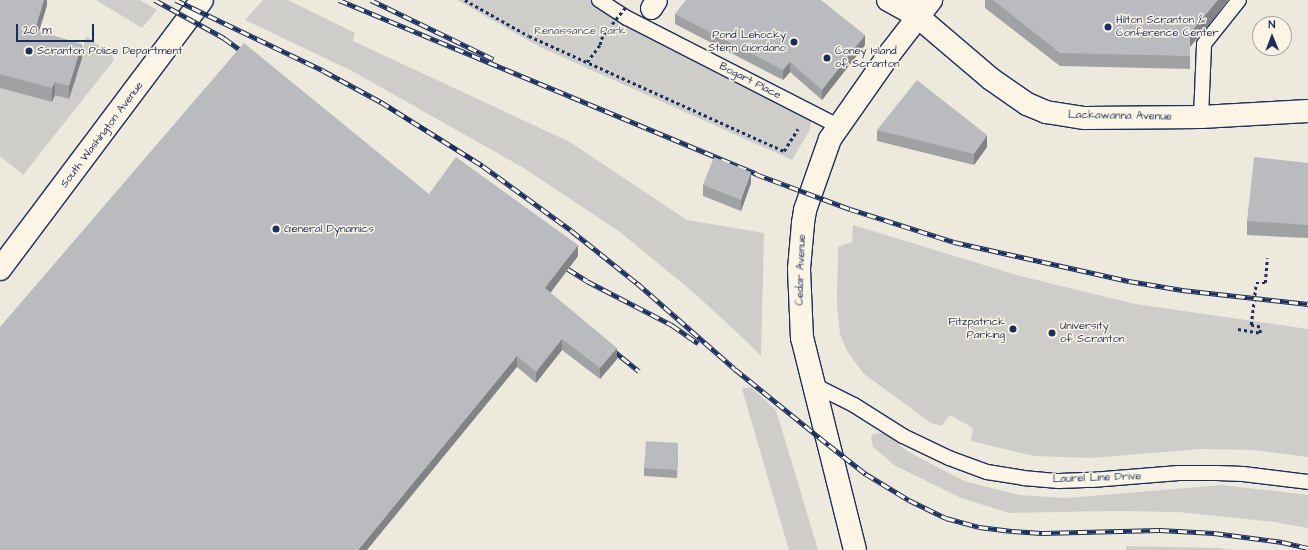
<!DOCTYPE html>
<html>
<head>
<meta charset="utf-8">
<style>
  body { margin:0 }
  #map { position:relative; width:1308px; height:550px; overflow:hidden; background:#eee9dd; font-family:"Architects Daughter",sans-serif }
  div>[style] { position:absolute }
  .green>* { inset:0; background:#cfcdca }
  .path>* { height:2.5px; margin-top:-1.25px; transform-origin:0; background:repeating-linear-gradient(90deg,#1b2f5e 0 3px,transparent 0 6px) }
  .roads { filter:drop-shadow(1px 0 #1b2f5e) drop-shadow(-1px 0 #1b2f5e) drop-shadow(0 1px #1b2f5e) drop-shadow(0 -1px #1b2f5e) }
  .service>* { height:14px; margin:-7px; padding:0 7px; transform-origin:7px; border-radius:7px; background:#fcf5e5 }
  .pedestrian>* { height:21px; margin:-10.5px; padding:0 10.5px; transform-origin:10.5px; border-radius:10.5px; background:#fcf5e5 }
  .tertiary>* { height:22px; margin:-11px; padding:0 11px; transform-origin:11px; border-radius:11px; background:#fcf5e5 }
  .secondary>* { height:22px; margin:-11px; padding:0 11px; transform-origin:11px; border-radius:11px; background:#fcf5e5 }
  .primary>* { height:22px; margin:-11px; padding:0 11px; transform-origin:11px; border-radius:11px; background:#fcf5e5 }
  .rail>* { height:4.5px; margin-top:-2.25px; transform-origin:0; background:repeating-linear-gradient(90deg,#fcf5e5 0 9px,#1b2f5e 0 18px); box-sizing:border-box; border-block:1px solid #1b2f5e }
  .path-bridge>* { height:2.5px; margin-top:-1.25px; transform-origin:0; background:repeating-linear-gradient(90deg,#1b2f5e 0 3px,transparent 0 6px) }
  .wall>* { inset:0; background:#a0a1a3 }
  .shaded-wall>* { inset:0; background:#828385 }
  .building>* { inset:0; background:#babbbe }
  .dots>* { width:11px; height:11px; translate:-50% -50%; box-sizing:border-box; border:2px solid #fcf5e5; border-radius:50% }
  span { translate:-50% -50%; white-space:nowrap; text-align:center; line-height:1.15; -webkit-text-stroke:3px #fcf5e5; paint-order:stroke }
  .poi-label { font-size:11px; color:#1b2f5e }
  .left { translate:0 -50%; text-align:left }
  .right { translate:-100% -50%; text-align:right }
  .park-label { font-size:11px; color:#485679 }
  .street-label { font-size:11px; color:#1b2f5e }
  .north { position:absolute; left:1252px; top:16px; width:40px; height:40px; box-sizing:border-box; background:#fcf5e5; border:1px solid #a2a6af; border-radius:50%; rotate:359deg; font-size:11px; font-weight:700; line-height:16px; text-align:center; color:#1b2f5e }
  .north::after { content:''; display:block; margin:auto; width:14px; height:18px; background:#1b2f5e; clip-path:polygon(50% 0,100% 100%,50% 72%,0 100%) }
  .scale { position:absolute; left:16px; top:24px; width:78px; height:18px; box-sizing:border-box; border:2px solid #1b2f5e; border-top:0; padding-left:5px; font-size:12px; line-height:14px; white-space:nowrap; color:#1b2f5e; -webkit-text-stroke:3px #fcf5e5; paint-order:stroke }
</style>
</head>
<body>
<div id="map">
  <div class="green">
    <i style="clip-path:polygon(96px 0,140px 0,157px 10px,142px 28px)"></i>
    <i style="clip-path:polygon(263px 0,288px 0,355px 33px,353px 41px,570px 142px,687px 220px,764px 233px,761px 356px,744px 339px,693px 292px,620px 232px,522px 167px,352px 71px,245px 20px)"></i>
    <i style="clip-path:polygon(457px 0,590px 0,614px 17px,812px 119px,809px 131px,792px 160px,540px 47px)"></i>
    <i style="clip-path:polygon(86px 36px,112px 55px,114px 60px,23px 175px,0 156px,0 88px,52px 102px,55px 95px,81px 58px)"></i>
    <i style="clip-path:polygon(853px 225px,1020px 276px,1135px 304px,1308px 329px,1308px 457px,1254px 450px,1200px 449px,1091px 458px,1034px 456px,971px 441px,973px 428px,950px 415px,941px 426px,931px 423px,864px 374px,847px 351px,840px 334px,837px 305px,838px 247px,852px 242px)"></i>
    <i style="clip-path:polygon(751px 387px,776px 410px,818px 550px,789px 550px,742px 389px)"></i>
    <i style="clip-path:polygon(879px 433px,887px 434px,907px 451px,964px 481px,1019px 495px,1066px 498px,1222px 485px,1308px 495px,1308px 528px,1274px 522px,1178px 512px,1118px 511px,1009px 513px,961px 498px,894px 465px,873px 447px,871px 437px,873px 434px)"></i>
    <i style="clip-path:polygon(1126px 546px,1217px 548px,1234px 550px,1126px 550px)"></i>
  </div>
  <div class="path">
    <i style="left:465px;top:0;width:73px;rotate:29.4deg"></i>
    <i style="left:529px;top:36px;width:280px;rotate:24.3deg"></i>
    <i style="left:784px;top:151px;width:26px;rotate:-58deg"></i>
    <i style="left:587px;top:62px;width:21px;rotate:-53deg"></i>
    <i style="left:600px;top:45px;width:6px;rotate:-81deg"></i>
    <i style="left:601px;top:39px;width:12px;rotate:-55deg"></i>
    <i style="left:1238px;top:329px;width:22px;rotate:10deg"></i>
    <i style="left:1260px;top:333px;width:6px;rotate:-90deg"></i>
    <i style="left:1260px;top:327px;width:9px;rotate:-167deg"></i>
    <i style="left:1251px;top:325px;width:42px;rotate:-83.2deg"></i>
    <i style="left:1256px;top:283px;width:9px"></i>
    <i style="left:1265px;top:283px;width:25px;rotate:-85deg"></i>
  </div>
  <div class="roads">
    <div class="service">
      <i style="left:599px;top:0;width:33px;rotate:33deg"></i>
      <i style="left:627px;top:18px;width:237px;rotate:27.1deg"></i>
      <i style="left:1201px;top:117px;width:73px;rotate:-87.6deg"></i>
      <i style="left:1204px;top:44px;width:56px;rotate:-51.5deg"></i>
      <i style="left:812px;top:384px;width:47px;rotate:26.6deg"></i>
      <i style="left:854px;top:405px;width:58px;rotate:32.3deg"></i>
      <i style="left:903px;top:436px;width:51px;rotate:25.6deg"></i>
      <i style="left:949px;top:458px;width:40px;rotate:20.2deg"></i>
      <i style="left:987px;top:472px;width:36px;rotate:9deg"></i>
      <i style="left:1023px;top:478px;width:36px;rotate:5deg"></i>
      <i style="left:1059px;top:481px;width:33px;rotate:-2deg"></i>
      <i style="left:1092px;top:480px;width:87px;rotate:-4.6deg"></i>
      <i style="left:1179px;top:473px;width:38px"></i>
      <i style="left:1217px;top:473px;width:26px;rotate:2deg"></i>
      <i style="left:1243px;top:474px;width:65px;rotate:7deg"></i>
    </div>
    <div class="pedestrian">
      <i style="left:651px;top:8px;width:9px;rotate:-58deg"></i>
    </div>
    <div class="tertiary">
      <i style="left:0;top:269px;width:336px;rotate:-53.1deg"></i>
    </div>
    <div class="secondary">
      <i style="left:907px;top:1px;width:18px;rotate:56deg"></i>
      <i style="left:917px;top:16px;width:97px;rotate:40.4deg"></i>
      <i style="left:991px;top:79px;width:44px;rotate:34.8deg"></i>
      <i style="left:1027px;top:104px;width:21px;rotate:23deg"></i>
      <i style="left:1046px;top:112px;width:39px;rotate:9deg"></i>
      <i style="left:1085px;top:118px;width:116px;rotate:-0.5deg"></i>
      <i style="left:1201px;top:117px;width:107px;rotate:-3.2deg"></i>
    </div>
    <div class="primary">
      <i style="left:888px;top:0;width:33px;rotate:29deg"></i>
      <i style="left:855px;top:550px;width:219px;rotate:-104deg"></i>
      <i style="left:802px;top:338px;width:69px;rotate:-92.5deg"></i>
      <i style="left:799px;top:269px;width:46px;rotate:-85deg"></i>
      <i style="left:803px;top:223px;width:13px;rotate:-81deg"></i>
      <i style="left:805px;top:210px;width:75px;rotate:-70.6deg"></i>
      <i style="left:830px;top:139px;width:106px;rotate:-55deg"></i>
      <i style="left:891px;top:52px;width:66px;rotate:-52.4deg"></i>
    </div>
  </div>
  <div class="rail">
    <i style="left:155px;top:0;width:79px;rotate:28.8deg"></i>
    <i style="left:224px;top:38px;width:29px;rotate:36deg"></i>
    <i style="left:176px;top:0;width:164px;rotate:25.6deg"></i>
    <i style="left:324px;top:71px;width:65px;rotate:28.5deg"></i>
    <i style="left:381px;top:102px;width:120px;rotate:32.1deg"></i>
    <i style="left:483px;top:166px;width:110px;rotate:36.1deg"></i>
    <i style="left:572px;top:231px;width:83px;rotate:38.7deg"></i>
    <i style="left:637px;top:283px;width:130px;rotate:41.3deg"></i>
    <i style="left:735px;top:369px;width:121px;rotate:39deg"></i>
    <i style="left:829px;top:445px;width:47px;rotate:38.1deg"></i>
    <i style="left:866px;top:474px;width:50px;rotate:31.2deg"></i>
    <i style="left:909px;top:500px;width:41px;rotate:25.9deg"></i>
    <i style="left:946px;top:518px;width:34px;rotate:15deg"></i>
    <i style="left:979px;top:527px;width:33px;rotate:7deg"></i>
    <i style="left:1012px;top:531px;width:30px;rotate:4deg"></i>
    <i style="left:1042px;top:533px;width:118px;rotate:-1.5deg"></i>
    <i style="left:1160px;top:530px;width:54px;rotate:3.2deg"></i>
    <i style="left:1214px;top:533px;width:69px;rotate:7.5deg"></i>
    <i style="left:1282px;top:542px;width:27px;rotate:13deg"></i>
    <i style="left:339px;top:0;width:452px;rotate:22.6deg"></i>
    <i style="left:756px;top:174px;width:100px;rotate:20.4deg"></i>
    <i style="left:850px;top:209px;width:109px;rotate:17.6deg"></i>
    <i style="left:954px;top:242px;width:179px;rotate:12.6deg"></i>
    <i style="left:1129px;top:281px;width:54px;rotate:9.6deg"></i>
    <i style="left:1182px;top:290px;width:127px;rotate:6.3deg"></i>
    <i style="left:371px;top:0;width:136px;rotate:25.8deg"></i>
    <i style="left:568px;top:269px;width:22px;rotate:32deg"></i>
    <i style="left:587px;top:281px;width:96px;rotate:27.4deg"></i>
    <i style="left:672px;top:325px;width:32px;rotate:35deg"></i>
    <i style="left:608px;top:346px;width:40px;rotate:39deg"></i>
  </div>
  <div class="path-bridge">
    <i style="left:612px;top:24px;width:22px;rotate:-51deg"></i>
  </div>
  <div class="wall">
    <i style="clip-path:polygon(0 0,47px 0,47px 5px,39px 32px,82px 58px,69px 99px,55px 95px,52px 102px,0 88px)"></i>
    <i style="clip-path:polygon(985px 0,1229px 0,1190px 47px,1190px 69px,1060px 66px,985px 8px)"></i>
    <i style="clip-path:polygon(675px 14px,865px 45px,822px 100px,790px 72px,783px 80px,675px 24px)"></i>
    <i style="clip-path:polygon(877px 130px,987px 147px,974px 165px,877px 141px)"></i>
    <i style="clip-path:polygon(1308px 163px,1308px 238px,1247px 235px,1247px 221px)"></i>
    <i style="clip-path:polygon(751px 183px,741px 211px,703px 196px,703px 185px)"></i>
    <i style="clip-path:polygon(429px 194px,578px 256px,550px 293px,617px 359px,600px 379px,562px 350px,536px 383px,517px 367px)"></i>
    <i style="clip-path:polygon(678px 452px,677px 478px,644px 476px,644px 468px)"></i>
  </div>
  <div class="shaded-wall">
    <i style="clip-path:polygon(44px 0,47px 0,47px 5px,35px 44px,35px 30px)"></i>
    <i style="clip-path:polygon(1218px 0,1229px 0,1190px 47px,1190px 69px,1190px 33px)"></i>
    <i style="clip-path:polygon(865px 35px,865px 45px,822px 100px,822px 90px)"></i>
    <i style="clip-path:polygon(82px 44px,82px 58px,69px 99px,69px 86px)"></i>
    <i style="clip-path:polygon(790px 62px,790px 72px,783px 80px,783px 70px)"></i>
    <i style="clip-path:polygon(55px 82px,55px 95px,52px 102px,52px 88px)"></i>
    <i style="clip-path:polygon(987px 135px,987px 147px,974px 165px,974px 154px)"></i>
    <i style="clip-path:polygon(751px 172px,751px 183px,741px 211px,741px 200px)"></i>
    <i style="clip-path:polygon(578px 245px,578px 256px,545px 300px,545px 288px)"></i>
    <i style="clip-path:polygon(562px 339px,562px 350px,536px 383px,536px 372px)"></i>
    <i style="clip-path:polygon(617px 348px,617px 359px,600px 379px,600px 368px)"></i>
    <i style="clip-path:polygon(517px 356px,517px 367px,367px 550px,358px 550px)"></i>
  </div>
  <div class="building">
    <i style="clip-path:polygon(0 0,44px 0,35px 30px,82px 44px,69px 86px,55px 82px,52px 88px,0 74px)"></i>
    <i style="clip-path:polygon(686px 0,821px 0,865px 35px,822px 90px,790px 62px,783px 70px,675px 14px)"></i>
    <i style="clip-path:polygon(993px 0,1218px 0,1190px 33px,1190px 56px,1060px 53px)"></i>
    <i style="clip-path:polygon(244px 43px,429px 194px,456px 157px,578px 245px,545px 288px,617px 348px,600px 368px,562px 339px,536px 372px,517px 356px,358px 550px,0 550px,0 327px)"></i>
    <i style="clip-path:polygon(917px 80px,987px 135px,974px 154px,877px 130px)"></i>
    <i style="clip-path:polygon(714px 157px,751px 172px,741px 200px,703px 185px)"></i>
    <i style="clip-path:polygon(1254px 157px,1308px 163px,1308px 225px,1247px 221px)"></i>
    <i style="clip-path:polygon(646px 441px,678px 443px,677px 470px,644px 468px)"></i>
  </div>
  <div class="dots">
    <i style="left:1108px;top:27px;background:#1b2f5e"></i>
    <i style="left:794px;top:42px;background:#1b2f5e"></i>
    <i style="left:29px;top:51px;background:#1b2f5e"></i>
    <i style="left:827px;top:58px;background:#1b2f5e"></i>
    <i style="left:276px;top:229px;background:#1b2f5e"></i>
    <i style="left:1013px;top:329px;background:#1b2f5e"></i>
    <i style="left:1052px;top:333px;background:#1b2f5e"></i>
  </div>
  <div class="poi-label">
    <span class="left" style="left:1116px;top:27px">Hilton Scranton &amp;<br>Conference Center</span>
    <span class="right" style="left:786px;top:42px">Pond Lehocky<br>Stern Giordano</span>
    <span class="left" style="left:37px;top:51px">Scranton Police Department</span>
    <span class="left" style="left:835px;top:58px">Coney Island<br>of Scranton</span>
    <span class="left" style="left:284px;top:229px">General Dynamics</span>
    <span class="right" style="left:1005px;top:329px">Fitzpatrick<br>Parking</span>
    <span class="left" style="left:1060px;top:333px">University<br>of Scranton</span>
  </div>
  <div class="park-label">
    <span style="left:580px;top:31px">Renaissance Park</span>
  </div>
  <div class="street-label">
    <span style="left:750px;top:81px;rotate:27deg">Bogart Place</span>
    <span style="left:1120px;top:116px;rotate:1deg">Lackawanna Avenue</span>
    <span style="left:102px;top:135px;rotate:-53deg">South Washington Avenue</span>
    <span style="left:801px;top:270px;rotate:-88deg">Cedar Avenue</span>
    <span style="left:1097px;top:478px;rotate:-2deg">Laurel Line Drive</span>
  </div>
  <div class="north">N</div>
  <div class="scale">20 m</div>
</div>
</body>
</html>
